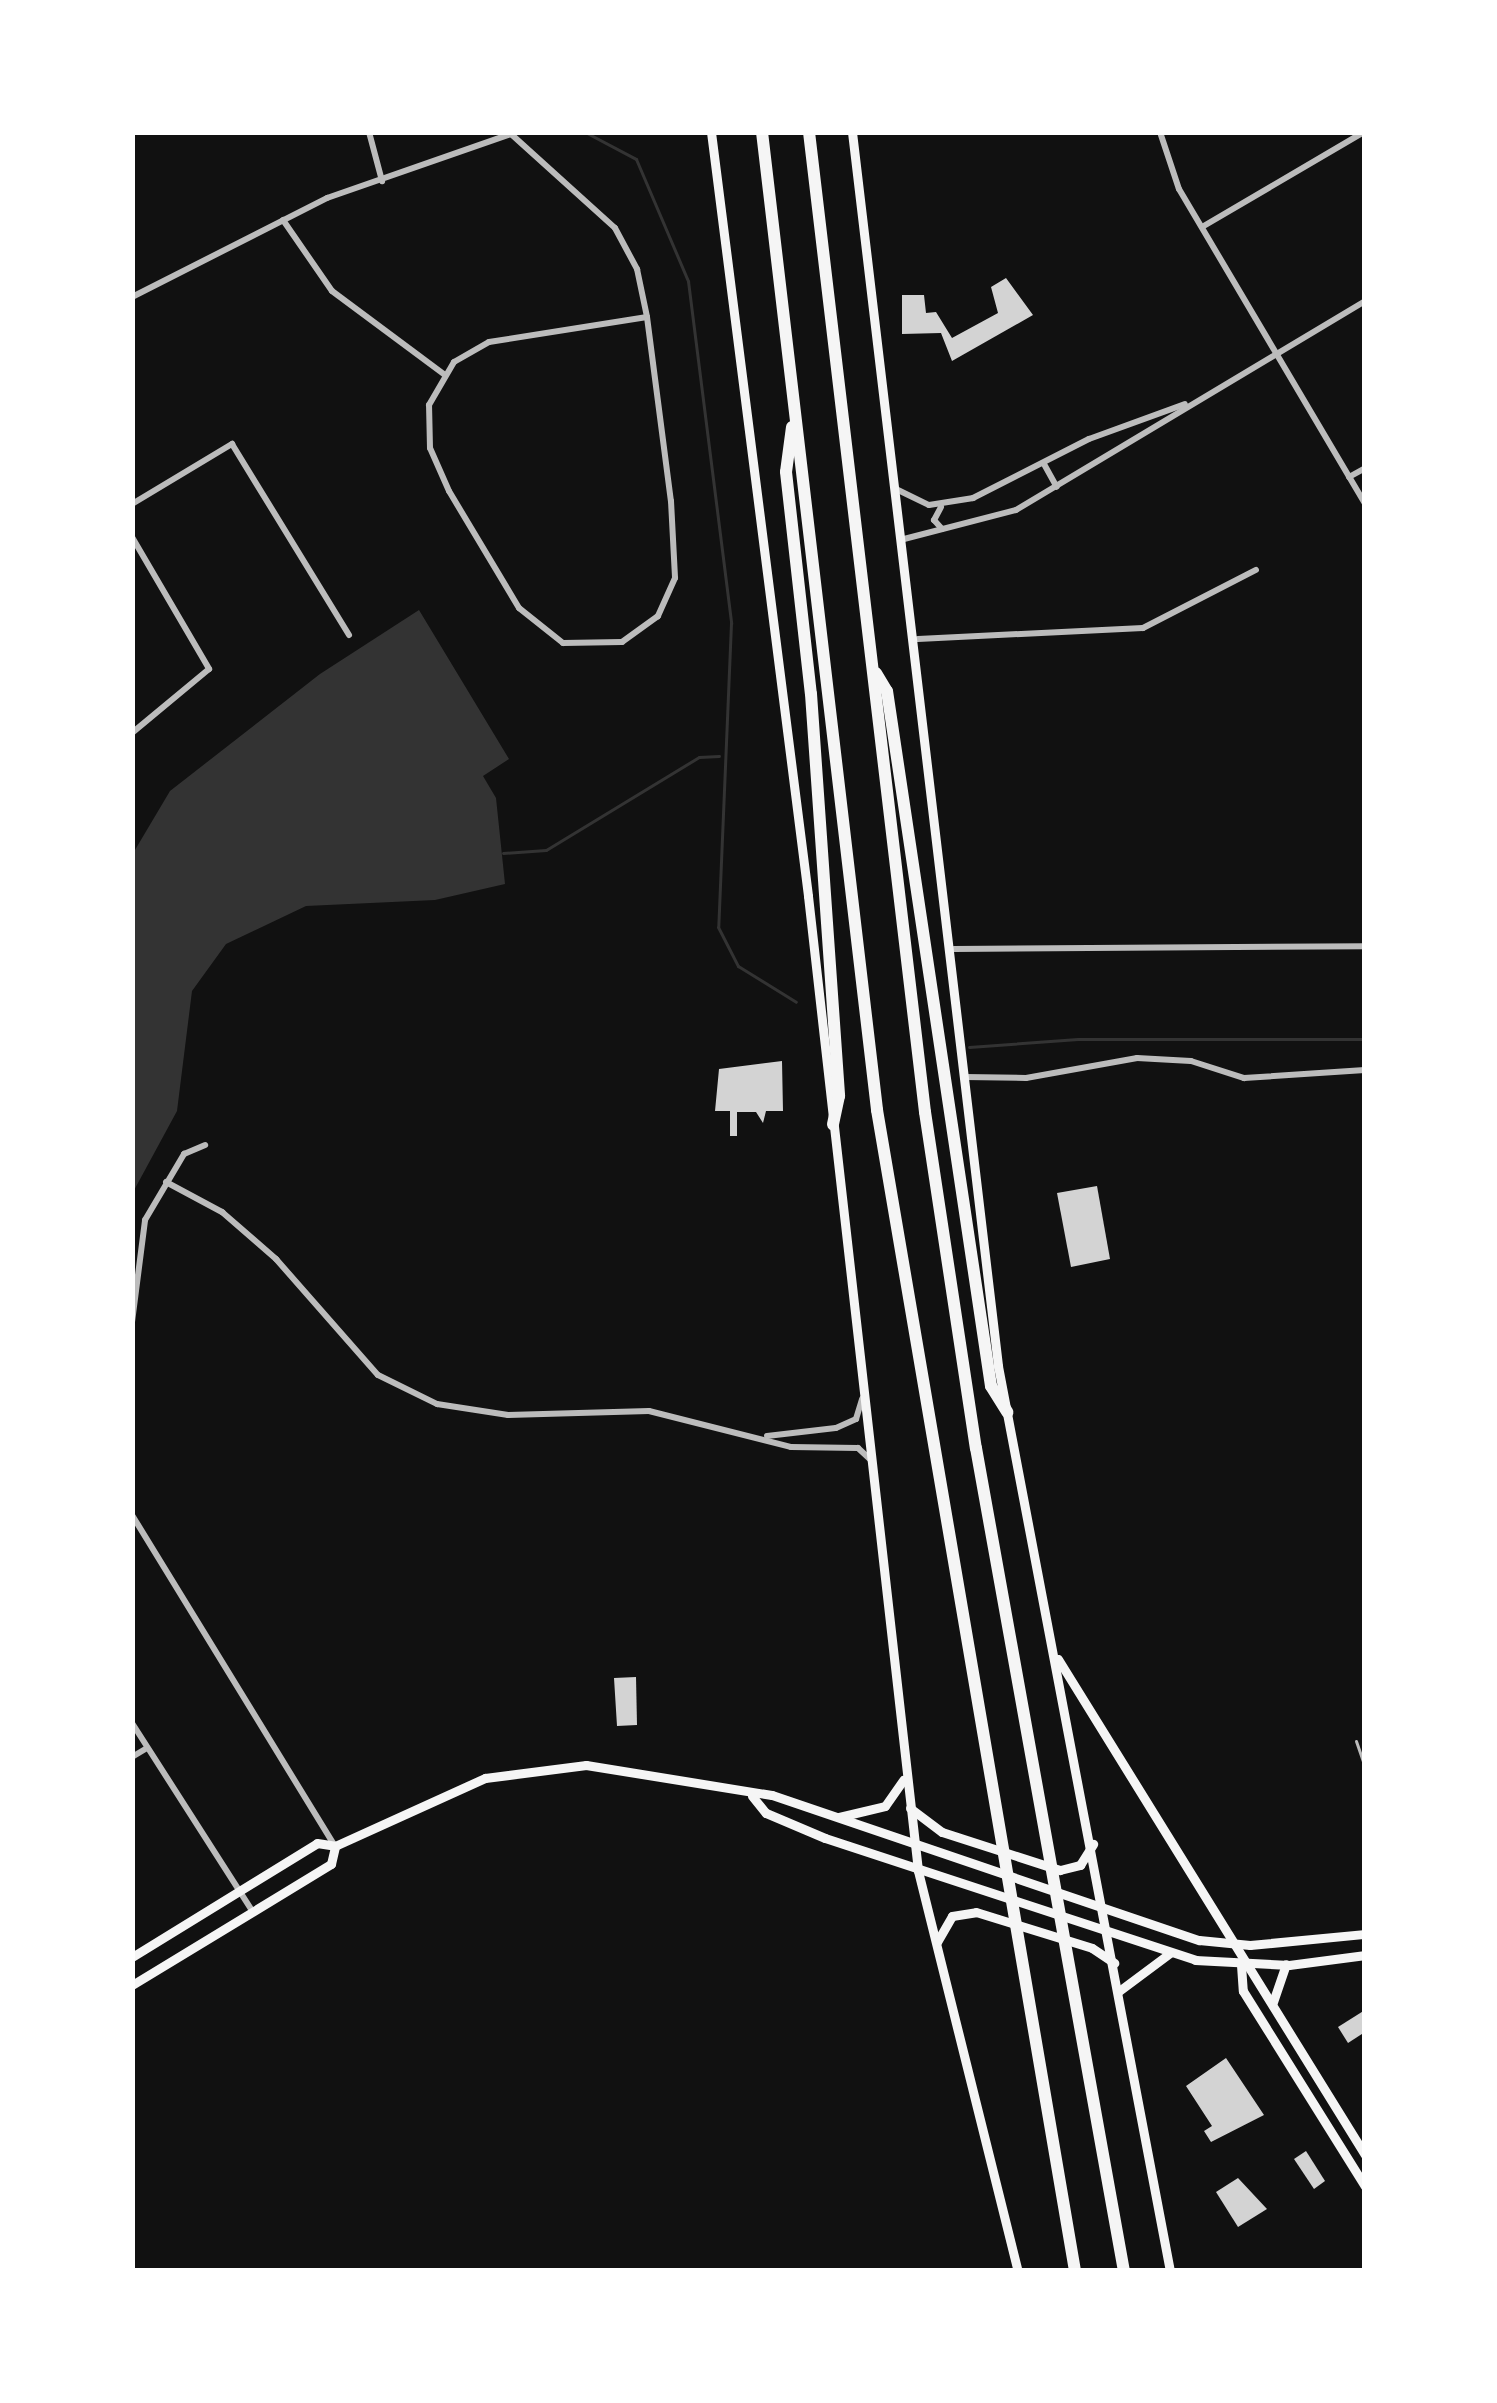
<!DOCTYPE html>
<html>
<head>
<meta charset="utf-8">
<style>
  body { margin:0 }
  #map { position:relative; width:1497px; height:2403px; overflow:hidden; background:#111; font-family:"Libre Baskerville",serif }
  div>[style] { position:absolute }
  .water>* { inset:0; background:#333 }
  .stream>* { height:3px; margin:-1.5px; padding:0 1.5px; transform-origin:1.5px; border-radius:1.5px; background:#333 }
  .building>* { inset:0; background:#d3d3d3 }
  .service>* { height:3px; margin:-1.5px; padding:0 1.5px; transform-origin:1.5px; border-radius:1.5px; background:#bcbcbc }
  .minor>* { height:6px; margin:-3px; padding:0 3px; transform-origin:3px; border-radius:3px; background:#bcbcbc }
  .secondary>* { height:9px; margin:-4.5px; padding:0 4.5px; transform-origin:4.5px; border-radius:4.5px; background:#f5f5f5 }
  .motorway>* { height:12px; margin:-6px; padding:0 6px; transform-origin:6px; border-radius:6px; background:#f5f5f5 }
  span { translate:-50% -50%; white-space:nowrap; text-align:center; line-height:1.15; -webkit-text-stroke:9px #fff; paint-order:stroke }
  .frame { position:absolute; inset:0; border:135px solid #fff; pointer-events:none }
</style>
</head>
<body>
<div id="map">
  <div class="water">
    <i style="clip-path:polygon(419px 610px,509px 759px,483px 776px,496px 798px,505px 884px,435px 900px,306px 906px,226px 944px,192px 991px,177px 1111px,132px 1194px,132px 855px,170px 791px,320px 674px)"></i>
  </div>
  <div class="stream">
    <i style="left:585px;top:132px;width:58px;rotate:27.9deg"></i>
    <i style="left:636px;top:159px;width:133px;rotate:66.9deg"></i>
    <i style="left:688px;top:281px;width:345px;rotate:82.8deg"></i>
    <i style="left:731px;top:623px;width:304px;rotate:92.4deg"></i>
    <i style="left:718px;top:927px;width:44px;rotate:62.9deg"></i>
    <i style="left:738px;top:966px;width:68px;rotate:31.8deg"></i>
    <i style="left:503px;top:853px;width:43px;rotate:-4deg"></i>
    <i style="left:546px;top:850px;width:179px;rotate:-31.3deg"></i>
    <i style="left:699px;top:757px;width:20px;rotate:-3deg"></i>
    <i style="left:969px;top:1047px;width:109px;rotate:-4.2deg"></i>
    <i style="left:1078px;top:1039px;width:287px"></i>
  </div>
  <div class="building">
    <i style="clip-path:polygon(1006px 278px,1033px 315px,952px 361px,941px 333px,902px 334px,902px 295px,924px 295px,926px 313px,936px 312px,952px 338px,998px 313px,991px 287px)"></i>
    <i style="clip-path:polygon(782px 1061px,783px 1111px,766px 1111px,763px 1123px,756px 1112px,737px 1112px,737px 1136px,730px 1136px,730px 1111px,715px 1111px,719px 1069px)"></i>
    <i style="clip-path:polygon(1097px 1186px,1110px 1259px,1071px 1267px,1057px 1193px)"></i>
    <i style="clip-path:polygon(636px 1677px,637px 1725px,617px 1726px,614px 1678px)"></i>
    <i style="clip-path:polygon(1365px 2010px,1365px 2032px,1348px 2043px,1338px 2027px)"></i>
    <i style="clip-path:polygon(1226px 2058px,1264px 2115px,1211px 2142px,1204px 2131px,1212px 2126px,1186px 2086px)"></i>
    <i style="clip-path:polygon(1306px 2151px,1325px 2181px,1314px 2189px,1294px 2159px)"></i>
    <i style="clip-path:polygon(1238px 2178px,1267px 2209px,1238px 2227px,1216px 2192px)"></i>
  </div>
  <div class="service">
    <i style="left:1356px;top:1741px;width:28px;rotate:71deg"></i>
  </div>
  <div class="minor">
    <i style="left:369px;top:132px;width:51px;rotate:75.1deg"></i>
    <i style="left:1160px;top:132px;width:60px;rotate:71.6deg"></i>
    <i style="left:1179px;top:189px;width:365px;rotate:59.4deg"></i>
    <i style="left:511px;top:134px;width:140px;rotate:42.1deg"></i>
    <i style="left:615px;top:228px;width:47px;rotate:61.8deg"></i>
    <i style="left:637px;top:269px;width:49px;rotate:78.2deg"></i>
    <i style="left:647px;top:317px;width:186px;rotate:82.6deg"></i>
    <i style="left:671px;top:501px;width:77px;rotate:87deg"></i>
    <i style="left:675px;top:578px;width:42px;rotate:114.1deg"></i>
    <i style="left:658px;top:616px;width:44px;rotate:144.2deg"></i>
    <i style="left:622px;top:642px;width:59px;rotate:179deg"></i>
    <i style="left:563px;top:643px;width:56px;rotate:-141.5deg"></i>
    <i style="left:519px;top:608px;width:136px;rotate:-120.9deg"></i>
    <i style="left:449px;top:491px;width:47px;rotate:-113.8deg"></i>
    <i style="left:430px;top:448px;width:43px;rotate:-91.3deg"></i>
    <i style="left:429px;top:405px;width:50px;rotate:-59.8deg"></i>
    <i style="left:454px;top:362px;width:40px;rotate:-29.7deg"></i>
    <i style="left:489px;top:342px;width:160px;rotate:-9deg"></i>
    <i style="left:283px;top:220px;width:86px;rotate:55.4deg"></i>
    <i style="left:332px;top:291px;width:141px;rotate:36.6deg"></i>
    <i style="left:1202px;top:227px;width:188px;rotate:-30.4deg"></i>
    <i style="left:132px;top:297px;width:219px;rotate:-26.9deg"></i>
    <i style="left:327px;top:198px;width:195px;rotate:-19.2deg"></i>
    <i style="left:1044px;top:464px;width:26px;rotate:61deg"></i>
    <i style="left:1349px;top:477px;width:18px;rotate:-29deg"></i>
    <i style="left:898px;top:490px;width:34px;rotate:26deg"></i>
    <i style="left:929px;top:505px;width:45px;rotate:-9deg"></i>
    <i style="left:973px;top:498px;width:130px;rotate:-27deg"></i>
    <i style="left:1089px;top:439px;width:102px;rotate:-20deg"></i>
    <i style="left:132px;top:504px;width:117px;rotate:-31deg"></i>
    <i style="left:232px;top:444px;width:224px;rotate:58.5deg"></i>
    <i style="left:941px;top:507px;width:15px;rotate:118deg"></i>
    <i style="left:934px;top:520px;width:12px;rotate:48deg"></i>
    <i style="left:132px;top:537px;width:153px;rotate:59.7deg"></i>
    <i style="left:209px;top:669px;width:100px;rotate:140.3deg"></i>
    <i style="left:904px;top:539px;width:116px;rotate:-14.5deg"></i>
    <i style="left:1016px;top:510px;width:407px;rotate:-30.9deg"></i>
    <i style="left:918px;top:639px;width:225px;rotate:-2.8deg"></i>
    <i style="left:1143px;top:628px;width:127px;rotate:-27.2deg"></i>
    <i style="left:954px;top:949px;width:411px;rotate:-0.4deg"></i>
    <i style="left:965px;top:1077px;width:61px;rotate:0.9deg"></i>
    <i style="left:1026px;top:1078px;width:113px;rotate:-10.2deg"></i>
    <i style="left:1137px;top:1058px;width:54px;rotate:3.2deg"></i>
    <i style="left:1191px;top:1061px;width:56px;rotate:17.8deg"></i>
    <i style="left:1244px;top:1078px;width:121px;rotate:-3.8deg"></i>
    <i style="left:166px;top:1182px;width:64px;rotate:28.2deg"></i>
    <i style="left:222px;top:1212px;width:72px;rotate:41deg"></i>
    <i style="left:276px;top:1259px;width:154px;rotate:48.7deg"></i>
    <i style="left:378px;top:1375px;width:66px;rotate:26.2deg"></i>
    <i style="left:437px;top:1404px;width:72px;rotate:8.8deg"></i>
    <i style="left:508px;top:1415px;width:141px;rotate:-1.6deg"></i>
    <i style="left:649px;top:1411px;width:146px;rotate:14.2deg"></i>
    <i style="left:791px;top:1447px;width:67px;rotate:0.9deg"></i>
    <i style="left:858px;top:1448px;width:18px;rotate:43deg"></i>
    <i style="left:132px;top:1322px;width:103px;rotate:-82.7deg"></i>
    <i style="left:145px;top:1220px;width:77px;rotate:-59.4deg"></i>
    <i style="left:184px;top:1154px;width:23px;rotate:-23deg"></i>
    <i style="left:767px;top:1436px;width:69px;rotate:-6.6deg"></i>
    <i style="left:836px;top:1428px;width:22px;rotate:-24deg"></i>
    <i style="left:856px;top:1419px;width:21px;rotate:-73deg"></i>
    <i style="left:132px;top:1515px;width:386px;rotate:58.5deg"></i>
    <i style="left:132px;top:1723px;width:224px;rotate:57.4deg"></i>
    <i style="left:132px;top:1757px;width:17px;rotate:-31deg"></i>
  </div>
  <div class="secondary">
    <i style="left:711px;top:132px;width:770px;rotate:82.76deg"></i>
    <i style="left:808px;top:896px;width:981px;rotate:83.56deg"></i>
    <i style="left:918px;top:1871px;width:412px;rotate:76deg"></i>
    <i style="left:852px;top:132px;width:1243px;rotate:83.25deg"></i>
    <i style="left:998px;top:1366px;width:921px;rotate:79.24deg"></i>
    <i style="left:1058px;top:1659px;width:583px;rotate:58.24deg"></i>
    <i style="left:752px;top:1796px;width:22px;rotate:51deg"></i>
    <i style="left:766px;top:1813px;width:64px;rotate:23deg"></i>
    <i style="left:825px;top:1838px;width:390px;rotate:18.2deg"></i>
    <i style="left:1195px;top:1960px;width:94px;rotate:3deg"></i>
    <i style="left:1289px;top:1965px;width:77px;rotate:-7.5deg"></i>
    <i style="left:910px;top:1808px;width:40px;rotate:37deg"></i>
    <i style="left:942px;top:1832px;width:124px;rotate:17.9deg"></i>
    <i style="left:1060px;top:1870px;width:21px;rotate:-14deg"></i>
    <i style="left:1080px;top:1865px;width:25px;rotate:-58deg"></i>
    <i style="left:839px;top:1817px;width:47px;rotate:-13.4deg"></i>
    <i style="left:885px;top:1806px;width:32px;rotate:-55deg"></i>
    <i style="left:937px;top:1942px;width:30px;rotate:-60deg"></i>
    <i style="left:952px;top:1916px;width:24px;rotate:-9deg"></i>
    <i style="left:976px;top:1912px;width:121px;rotate:17.2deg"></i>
    <i style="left:1092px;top:1948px;width:27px;rotate:34deg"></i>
    <i style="left:132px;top:1957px;width:217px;rotate:-31.6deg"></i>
    <i style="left:317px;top:1843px;width:18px;rotate:9deg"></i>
    <i style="left:335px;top:1846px;width:165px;rotate:-24.4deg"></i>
    <i style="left:485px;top:1778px;width:102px;rotate:-7.3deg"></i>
    <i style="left:586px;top:1765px;width:188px;rotate:9.2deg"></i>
    <i style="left:772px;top:1795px;width:451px;rotate:18.8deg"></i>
    <i style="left:1199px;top:1940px;width:51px;rotate:5.6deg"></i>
    <i style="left:1250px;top:1945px;width:116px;rotate:-5.5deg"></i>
    <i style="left:1241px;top:1965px;width:26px;rotate:86deg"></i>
    <i style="left:1243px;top:1991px;width:230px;rotate:58deg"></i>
    <i style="left:132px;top:1985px;width:233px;rotate:-31.3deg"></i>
    <i style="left:331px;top:1864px;width:18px;rotate:-77deg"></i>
    <i style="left:1119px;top:1991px;width:64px;rotate:-36.7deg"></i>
    <i style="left:1273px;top:2002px;width:40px;rotate:-71.1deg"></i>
  </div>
  <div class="motorway">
    <i style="left:762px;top:132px;width:985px;rotate:83.29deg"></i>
    <i style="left:877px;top:1110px;width:1178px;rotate:80.32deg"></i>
    <i style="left:809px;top:132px;width:987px;rotate:83.25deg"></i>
    <i style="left:925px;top:1112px;width:340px;rotate:81.4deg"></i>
    <i style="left:976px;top:1448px;width:836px;rotate:79.81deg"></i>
    <i style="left:792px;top:427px;width:45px;rotate:97.6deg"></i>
    <i style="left:786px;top:472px;width:223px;rotate:83.6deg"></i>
    <i style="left:811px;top:694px;width:403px;rotate:86deg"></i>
    <i style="left:839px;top:1096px;width:29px;rotate:102deg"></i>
    <i style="left:876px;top:673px;width:21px;rotate:59deg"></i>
    <i style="left:887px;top:691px;width:703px;rotate:81.49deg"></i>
    <i style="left:991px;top:1386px;width:31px;rotate:58deg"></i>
  </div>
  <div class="frame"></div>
</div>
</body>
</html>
